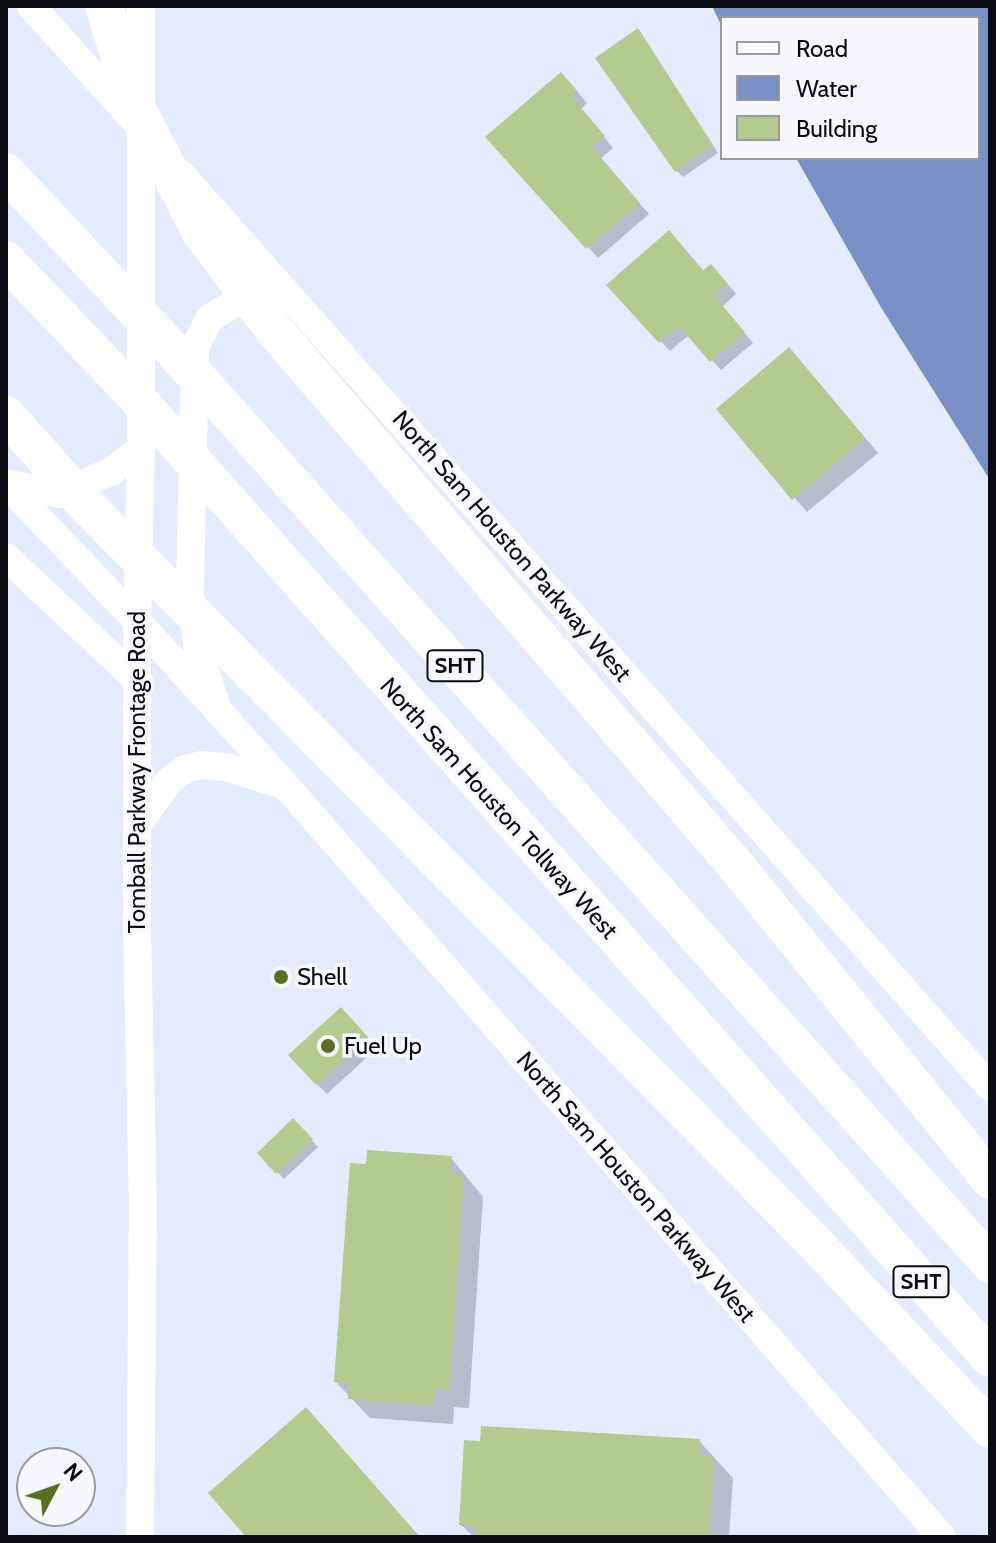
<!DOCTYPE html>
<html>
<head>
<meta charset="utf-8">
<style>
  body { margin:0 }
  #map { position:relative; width:996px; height:1543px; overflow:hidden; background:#e3ebfd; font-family:Cabin,sans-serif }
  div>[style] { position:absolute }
  .water>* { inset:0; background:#7890c4 }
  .shadow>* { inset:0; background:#0003 }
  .building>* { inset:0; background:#b5ca8f }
  .secondary>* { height:28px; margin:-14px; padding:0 14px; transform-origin:14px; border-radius:14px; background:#fff }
  .highway>* { height:38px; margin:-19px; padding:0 19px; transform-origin:19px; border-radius:19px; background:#fff }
  .dots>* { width:22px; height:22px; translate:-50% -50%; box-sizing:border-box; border:4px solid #f7f8fc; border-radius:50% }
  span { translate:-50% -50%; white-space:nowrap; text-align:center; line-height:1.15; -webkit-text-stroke:7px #f7f8fc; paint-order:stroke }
  .shield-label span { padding:2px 6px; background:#f7f8fc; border:2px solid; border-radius:6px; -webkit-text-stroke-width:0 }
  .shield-label { font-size:22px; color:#0a0c12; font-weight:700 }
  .street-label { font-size:24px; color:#0a0c12 }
  .poi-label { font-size:24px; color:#0a0c12 }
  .left { translate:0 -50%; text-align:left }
  .frame { position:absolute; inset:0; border:8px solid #0a0c12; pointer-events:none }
  .legend { position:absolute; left:720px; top:16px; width:260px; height:144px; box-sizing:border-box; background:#f7f8fc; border:2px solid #989a9e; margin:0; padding:10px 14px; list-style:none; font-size:24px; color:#0a0c12 }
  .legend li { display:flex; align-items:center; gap:16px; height:40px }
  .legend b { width:40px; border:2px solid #989a9e }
  .north { position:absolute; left:16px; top:1447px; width:80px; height:80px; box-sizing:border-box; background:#f7f8fc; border:2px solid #989a9e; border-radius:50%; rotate:49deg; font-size:22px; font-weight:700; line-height:32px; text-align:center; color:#0a0c12 }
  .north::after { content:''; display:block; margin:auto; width:28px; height:36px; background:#597022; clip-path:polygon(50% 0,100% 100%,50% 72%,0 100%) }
</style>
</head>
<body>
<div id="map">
  <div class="water">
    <i style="clip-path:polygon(712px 6px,990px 6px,990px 480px,882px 309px,796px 158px,978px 158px,978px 18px,722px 18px,722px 27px)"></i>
  </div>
  <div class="shadow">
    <i style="clip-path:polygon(638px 31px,718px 153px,683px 177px,677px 171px)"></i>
    <i style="clip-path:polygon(571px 84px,587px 103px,581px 109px,613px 148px,600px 159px,649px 214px,598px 258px,488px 137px)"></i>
    <i style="clip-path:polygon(704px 272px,721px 276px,736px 294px,722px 307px,753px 343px,721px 370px,689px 335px,670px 351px,609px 285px)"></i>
    <i style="clip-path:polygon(803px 364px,878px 453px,807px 512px,718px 410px)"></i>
    <i style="clip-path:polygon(351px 1020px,377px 1048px,327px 1094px,317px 1084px)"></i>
    <i style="clip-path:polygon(293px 1121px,318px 1147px,284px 1179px,259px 1153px)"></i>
    <i style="clip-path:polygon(451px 1158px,483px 1197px,469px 1408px,454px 1407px,453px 1424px,370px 1418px,336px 1382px,368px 1166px)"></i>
    <i style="clip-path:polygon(699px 1441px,733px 1478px,729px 1537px,474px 1537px,461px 1525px)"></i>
  </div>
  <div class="building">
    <i style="clip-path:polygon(638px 28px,713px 145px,675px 172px,595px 58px)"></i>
    <i style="clip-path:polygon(561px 72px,578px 92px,572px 97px,605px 136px,592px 147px,640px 203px,586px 249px,485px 137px)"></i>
    <i style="clip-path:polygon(669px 230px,703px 270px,711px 264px,728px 284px,714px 296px,745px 332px,710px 362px,679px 326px,659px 343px,606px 285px)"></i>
    <i style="clip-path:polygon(789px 347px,865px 438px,792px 500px,716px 409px)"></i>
    <i style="clip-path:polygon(341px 1007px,368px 1037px,316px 1085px,288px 1055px)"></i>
    <i style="clip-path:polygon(293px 1118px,313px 1139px,276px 1174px,257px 1153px)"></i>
    <i style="clip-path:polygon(367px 1150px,452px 1156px,450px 1174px,464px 1175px,449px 1390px,435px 1388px,433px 1405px,348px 1399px,349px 1383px,334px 1382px,350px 1163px,366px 1164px)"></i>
    <i style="clip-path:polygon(306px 1407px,357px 1465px,420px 1537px,246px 1537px,208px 1493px)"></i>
    <i style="clip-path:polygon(481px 1426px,700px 1439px,699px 1455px,714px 1456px,709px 1537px,476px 1537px,476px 1527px,459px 1525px,464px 1440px,480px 1441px)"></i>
  </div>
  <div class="secondary">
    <i style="left:31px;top:6px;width:155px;rotate:47.9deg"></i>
    <i style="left:181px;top:174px;width:1220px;rotate:48.46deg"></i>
    <i style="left:6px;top:483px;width:55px;rotate:11.5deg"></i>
    <i style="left:60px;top:494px;width:57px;rotate:-23.9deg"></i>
    <i style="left:112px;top:471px;width:37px;rotate:-38deg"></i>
    <i style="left:6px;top:484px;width:190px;rotate:46.3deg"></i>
    <i style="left:137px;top:621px;width:221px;rotate:47.9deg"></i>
    <i style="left:285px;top:785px;width:999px;rotate:48.86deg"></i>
    <i style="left:6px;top:557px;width:183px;rotate:43.2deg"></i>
    <i style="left:215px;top:701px;width:55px;rotate:-108.1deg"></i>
    <i style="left:198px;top:649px;width:56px;rotate:-98.3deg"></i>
    <i style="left:190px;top:594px;width:247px;rotate:-88.8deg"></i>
    <i style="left:195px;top:347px;width:33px;rotate:-63deg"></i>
    <i style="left:210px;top:318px;width:37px;rotate:-31deg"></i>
    <i style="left:242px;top:299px;width:27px;rotate:-2deg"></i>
    <i style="left:138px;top:825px;width:54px;rotate:-54.8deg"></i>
    <i style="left:169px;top:781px;width:20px;rotate:-37deg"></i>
    <i style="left:185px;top:769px;width:17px;rotate:-13deg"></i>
    <i style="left:202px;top:765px;width:27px;rotate:6deg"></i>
    <i style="left:229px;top:768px;width:57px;rotate:17.5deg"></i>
    <i style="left:140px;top:1537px;width:326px;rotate:-89.5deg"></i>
    <i style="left:143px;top:1211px;width:281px;rotate:-91.2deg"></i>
    <i style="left:137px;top:930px;width:309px;rotate:-90deg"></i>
    <i style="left:137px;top:621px;width:173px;rotate:-88.7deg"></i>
    <i style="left:141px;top:448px;width:442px;rotate:-90deg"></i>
  </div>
  <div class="highway">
    <i style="left:104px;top:6px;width:102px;rotate:72.8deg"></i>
    <i style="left:134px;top:103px;width:144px;rotate:62.7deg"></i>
    <i style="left:200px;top:231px;width:124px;rotate:53.2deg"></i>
    <i style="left:274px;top:330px;width:701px;rotate:49.22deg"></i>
    <i style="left:732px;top:861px;width:410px;rotate:51deg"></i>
    <i style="left:6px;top:172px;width:252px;rotate:46.9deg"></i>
    <i style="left:178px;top:356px;width:1218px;rotate:48.19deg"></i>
    <i style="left:6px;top:260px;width:174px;rotate:46.4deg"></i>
    <i style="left:126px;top:386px;width:1300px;rotate:48.37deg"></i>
    <i style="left:6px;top:415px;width:125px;rotate:48.3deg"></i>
    <i style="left:89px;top:508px;width:1027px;rotate:45.35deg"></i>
    <i style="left:811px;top:1239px;width:261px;rotate:46.7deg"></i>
  </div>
  <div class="dots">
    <i style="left:281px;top:977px;background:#597022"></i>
    <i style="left:328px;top:1046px;background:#597022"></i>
  </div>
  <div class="shield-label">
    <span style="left:455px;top:666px">SHT</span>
    <span style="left:921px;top:1282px">SHT</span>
  </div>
  <div class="street-label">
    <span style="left:512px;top:546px;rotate:49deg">North Sam Houston Parkway West</span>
    <span style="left:137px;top:772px;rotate:-90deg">Tomball Parkway Frontage Road</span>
    <span style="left:499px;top:808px;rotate:48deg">North Sam Houston Tollway West</span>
    <span style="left:636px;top:1187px;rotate:49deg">North Sam Houston Parkway West</span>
  </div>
  <div class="poi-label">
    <span class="left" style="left:297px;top:977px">Shell</span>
    <span class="left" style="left:344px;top:1046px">Fuel Up</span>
  </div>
  <div class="frame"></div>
  <ul class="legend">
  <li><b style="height:10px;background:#fff"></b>Road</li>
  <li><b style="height:22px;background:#7890c4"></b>Water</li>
  <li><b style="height:22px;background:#b5ca8f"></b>Building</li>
  </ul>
  <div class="north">N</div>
</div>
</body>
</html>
